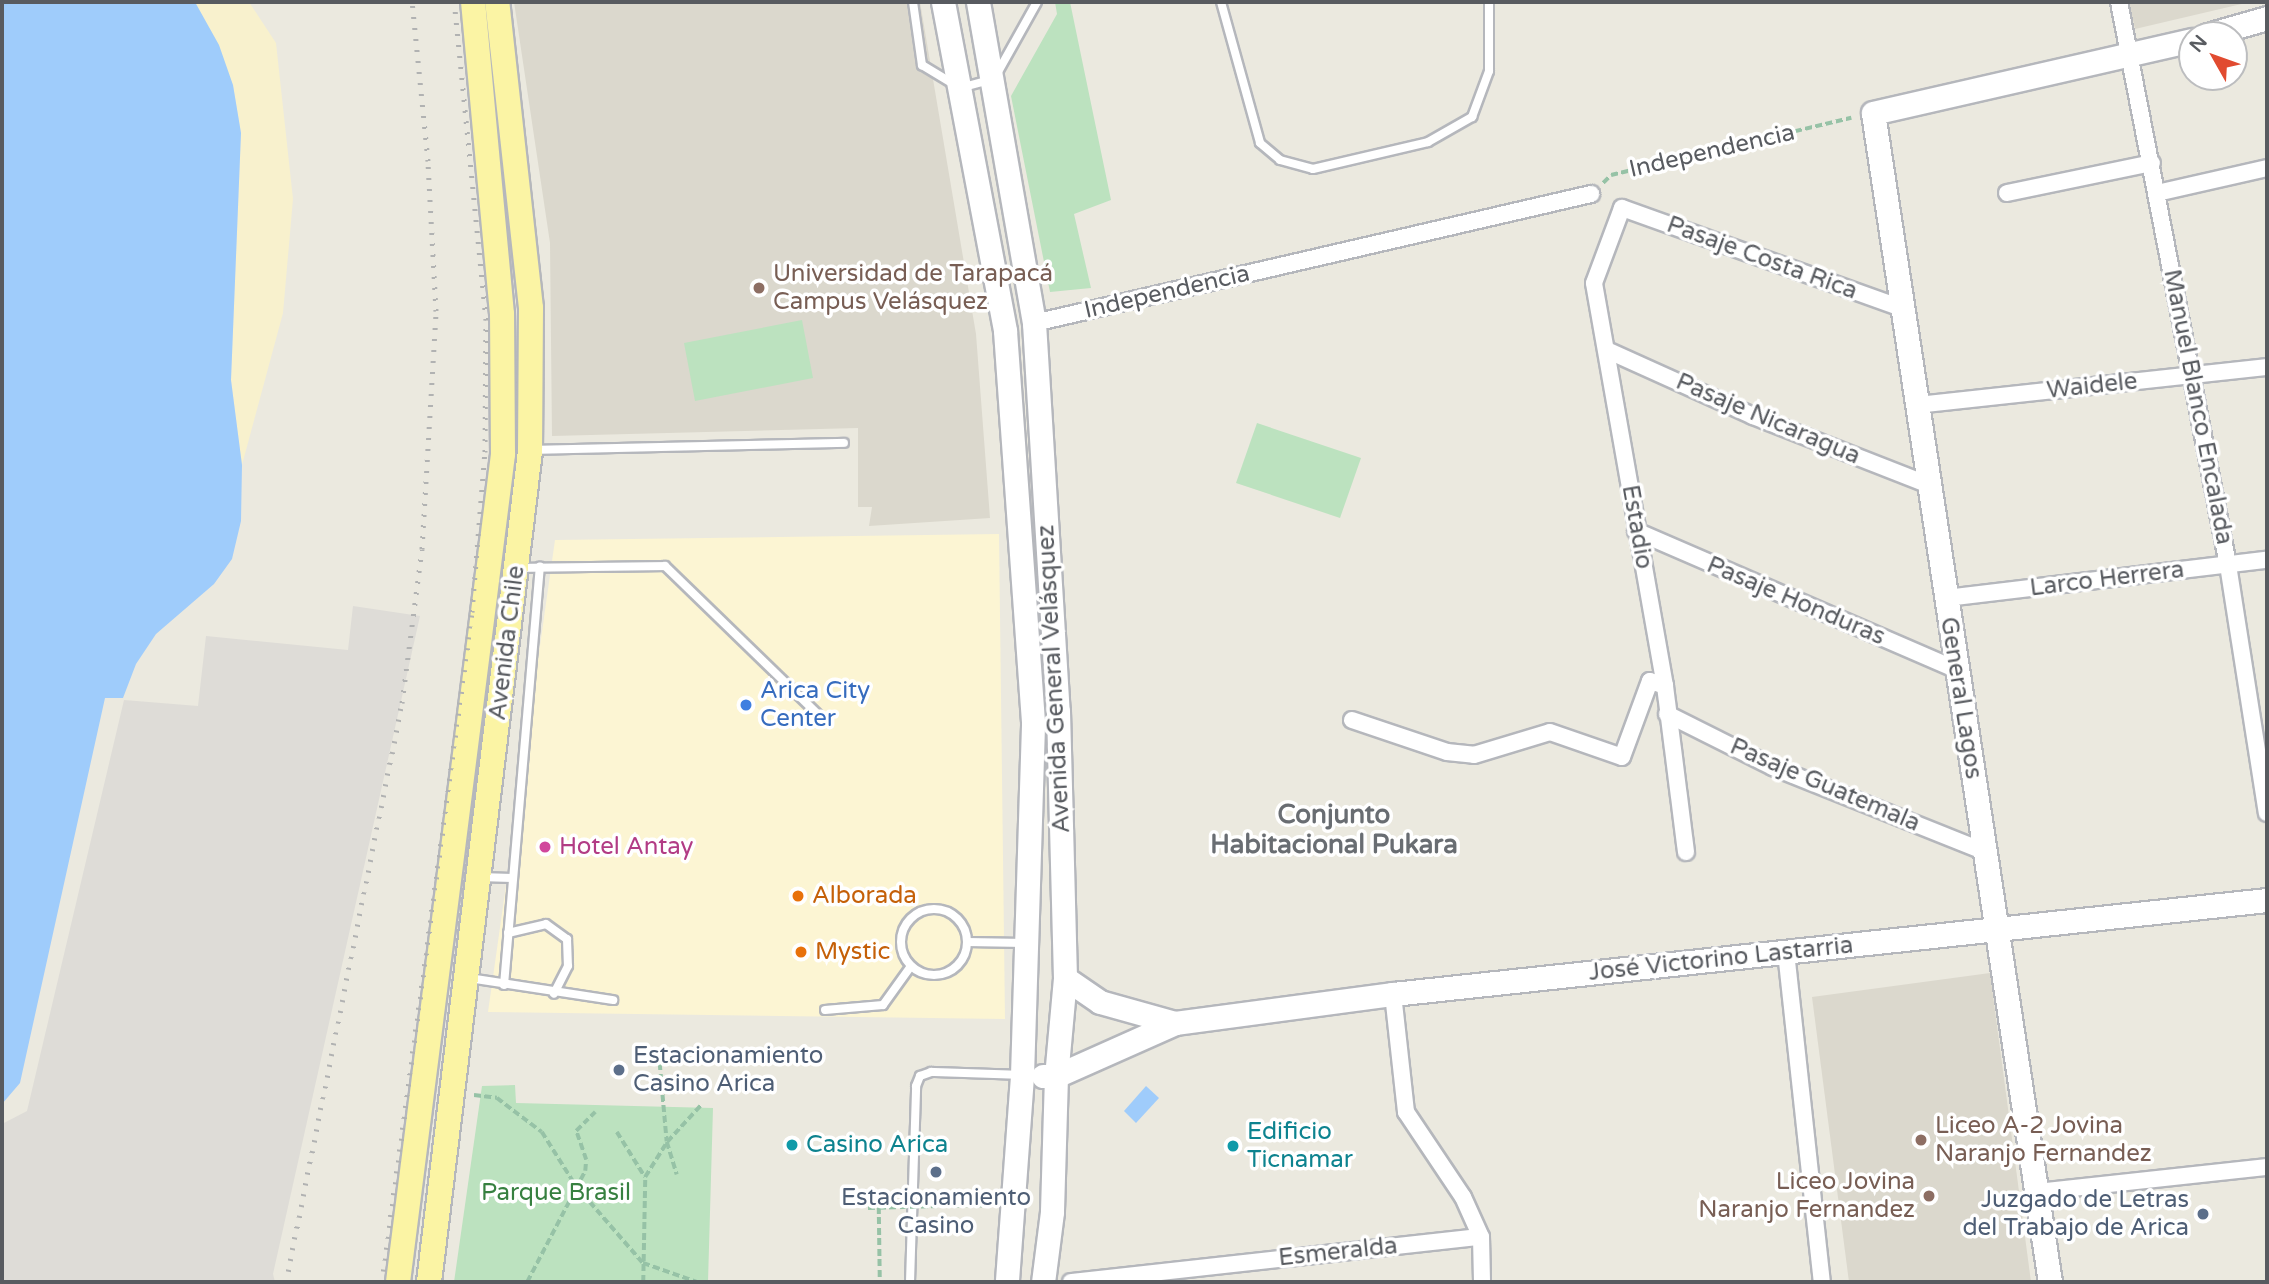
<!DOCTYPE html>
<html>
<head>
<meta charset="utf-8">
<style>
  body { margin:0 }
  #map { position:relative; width:2269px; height:1284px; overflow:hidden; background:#ebe9df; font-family:"Varela Round",sans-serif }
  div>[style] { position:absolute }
  .commercial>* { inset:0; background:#fcf5d3 }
  .industrial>* { inset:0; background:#dedcd7 }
  .education>* { inset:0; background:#dbd8cd }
  .green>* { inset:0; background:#bce2bf }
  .sand>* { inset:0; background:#f8f1cd }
  .water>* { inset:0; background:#9fccfb }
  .path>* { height:3.5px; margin-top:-1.75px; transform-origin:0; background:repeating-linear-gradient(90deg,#96c2a6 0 7px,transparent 0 10.5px) }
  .roads { filter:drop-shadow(2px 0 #b5b7bc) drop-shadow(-2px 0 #b5b7bc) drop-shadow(0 2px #b5b7bc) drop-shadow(0 -2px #b5b7bc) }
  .lane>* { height:8px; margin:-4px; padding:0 4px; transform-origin:4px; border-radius:4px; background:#fff }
  .lane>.ring { margin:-4px; padding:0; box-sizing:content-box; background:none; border:8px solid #fff; border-radius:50% }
  .street>* { height:16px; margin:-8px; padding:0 8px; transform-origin:8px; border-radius:8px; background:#fff }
  .secondary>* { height:23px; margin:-11.5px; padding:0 11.5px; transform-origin:11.5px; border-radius:11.5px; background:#fff }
  .primary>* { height:24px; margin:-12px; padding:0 12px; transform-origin:12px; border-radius:12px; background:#fbf4a4 }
  .rail>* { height:5px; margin-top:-2.5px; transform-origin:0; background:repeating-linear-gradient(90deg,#b1b2b2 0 2px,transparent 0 11px) }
  .path-bridge>* { height:3.5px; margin-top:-1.75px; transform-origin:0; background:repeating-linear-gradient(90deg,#96c2a6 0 7px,transparent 0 10.5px) }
  .dots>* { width:19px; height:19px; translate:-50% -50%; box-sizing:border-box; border:4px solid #fff; border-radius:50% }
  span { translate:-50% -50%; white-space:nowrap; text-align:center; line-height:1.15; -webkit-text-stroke:7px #fff; paint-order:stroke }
  .street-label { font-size:24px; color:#585b60 }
  .education-label { font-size:24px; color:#785e54 }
  .left { translate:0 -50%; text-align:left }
  .right { translate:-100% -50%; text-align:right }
  .shop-label { font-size:24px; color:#366cbe }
  .hotel-label { font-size:24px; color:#b23c85 }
  .food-label { font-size:24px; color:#c56008 }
  .service-label { font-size:24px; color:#4e5e75 }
  .culture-label { font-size:24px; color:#0d838f }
  .park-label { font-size:24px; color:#378040 }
  .neighbourhood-label { font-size:26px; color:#696d72; font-weight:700 }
  .frame { position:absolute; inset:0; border:4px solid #585b60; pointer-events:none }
  .north { position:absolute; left:2178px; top:21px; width:70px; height:70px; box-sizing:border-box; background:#fff; border:2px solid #bcbdbf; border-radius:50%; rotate:310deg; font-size:19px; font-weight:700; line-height:28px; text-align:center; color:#585b60 }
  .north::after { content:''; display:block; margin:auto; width:24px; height:32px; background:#e14b30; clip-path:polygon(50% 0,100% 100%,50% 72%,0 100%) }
</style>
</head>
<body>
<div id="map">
  <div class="commercial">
    <i style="clip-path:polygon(999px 534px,1005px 1019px,488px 1012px,555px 540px)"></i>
  </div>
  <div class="industrial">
    <i style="clip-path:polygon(353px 606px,420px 616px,273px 1274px,275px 1282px,2px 1282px,2px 1124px,27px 1111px,124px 700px,198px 706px,206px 636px,348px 650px)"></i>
  </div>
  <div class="education">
    <i style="clip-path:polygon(514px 2px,920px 2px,976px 334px,990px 518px,869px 526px,872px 507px,858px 507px,858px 428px,552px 436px,550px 243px)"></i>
    <i style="clip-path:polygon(2129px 2px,2250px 2px,2135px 29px)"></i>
    <i style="clip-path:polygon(1990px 973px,2031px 1282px,1849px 1282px,1812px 997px)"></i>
  </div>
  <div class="green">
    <i style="clip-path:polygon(1055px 2px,1070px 2px,1111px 200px,1074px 214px,1091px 288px,1050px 292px,1011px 96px,1057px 14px)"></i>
    <i style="clip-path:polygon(802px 320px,813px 378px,695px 401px,684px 343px)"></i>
    <i style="clip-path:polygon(1257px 423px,1361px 458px,1340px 518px,1236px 483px)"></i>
    <i style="clip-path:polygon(515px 1085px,516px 1103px,713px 1108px,708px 1282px,454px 1282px,482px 1086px)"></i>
  </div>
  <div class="sand">
    <i style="clip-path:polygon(195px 2px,249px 2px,276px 43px,293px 199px,283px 313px,242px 465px,231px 380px,241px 133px,233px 85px)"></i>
  </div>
  <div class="water">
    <i style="clip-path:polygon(2px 2px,195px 2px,219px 45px,233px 85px,241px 133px,231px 380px,242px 465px,241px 521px,232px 559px,214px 584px,156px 634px,136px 664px,123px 698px,105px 698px,20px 1083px,2px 1104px)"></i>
    <i style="clip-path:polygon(1146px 1086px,1159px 1098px,1136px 1123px,1124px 1111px)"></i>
  </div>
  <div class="path">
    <i style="left:1603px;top:183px;width:11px;rotate:-45deg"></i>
    <i style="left:1611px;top:175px;width:247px;rotate:-13.4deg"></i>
    <i style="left:659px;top:1053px;width:89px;rotate:84.9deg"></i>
    <i style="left:667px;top:1142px;width:34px;rotate:73deg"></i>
    <i style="left:474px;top:1095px;width:23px;rotate:7deg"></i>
    <i style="left:497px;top:1098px;width:56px;rotate:37.1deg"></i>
    <i style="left:542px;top:1132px;width:64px;rotate:57.8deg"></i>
    <i style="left:576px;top:1186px;width:102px;rotate:49deg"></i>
    <i style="left:643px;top:1263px;width:57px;rotate:19.4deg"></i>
    <i style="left:617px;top:1132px;width:53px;rotate:58.1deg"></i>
    <i style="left:975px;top:1205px;width:15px;rotate:4deg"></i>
    <i style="left:879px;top:1207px;width:75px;rotate:89.2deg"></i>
    <i style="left:527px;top:1282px;width:125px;rotate:-62.4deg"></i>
    <i style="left:585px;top:1171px;width:11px;rotate:-85deg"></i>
    <i style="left:586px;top:1160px;width:31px;rotate:-109deg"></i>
    <i style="left:576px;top:1131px;width:27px;rotate:-45deg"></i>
    <i style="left:643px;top:1282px;width:105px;rotate:-88.9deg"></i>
    <i style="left:645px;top:1177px;width:41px;rotate:-57.8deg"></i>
    <i style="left:667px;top:1142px;width:52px;rotate:-47.4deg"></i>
  </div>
  <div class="roads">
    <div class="lane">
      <i style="left:913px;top:2px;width:64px;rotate:81.9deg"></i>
      <i style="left:922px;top:65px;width:44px;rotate:31.2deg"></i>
      <i style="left:960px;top:88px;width:35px;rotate:-15deg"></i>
      <i style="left:994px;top:79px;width:88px;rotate:-60.8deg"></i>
      <i style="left:1221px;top:2px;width:146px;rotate:74.5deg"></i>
      <i style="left:1260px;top:143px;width:26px;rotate:40deg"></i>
      <i style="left:1280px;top:160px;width:34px;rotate:15deg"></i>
      <i style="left:1313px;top:169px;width:118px;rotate:-13.2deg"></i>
      <i style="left:1428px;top:142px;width:51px;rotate:-29.6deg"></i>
      <i style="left:1472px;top:117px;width:49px;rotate:-69.7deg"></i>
      <i style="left:1489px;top:71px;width:69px;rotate:-90deg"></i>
      <i style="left:533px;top:450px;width:311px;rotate:-1.3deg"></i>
      <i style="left:517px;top:568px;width:148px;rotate:-0.8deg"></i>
      <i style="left:665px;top:566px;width:217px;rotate:44.1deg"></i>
      <i style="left:480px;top:877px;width:32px;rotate:2deg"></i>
      <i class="ring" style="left:901px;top:909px;width:58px;height:58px"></i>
      <i style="left:508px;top:933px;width:39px;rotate:-13deg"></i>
      <i style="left:546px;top:924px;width:26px;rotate:36deg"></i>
      <i style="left:567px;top:939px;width:27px;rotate:88deg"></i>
      <i style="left:568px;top:966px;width:31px;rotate:117deg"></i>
      <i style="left:967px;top:942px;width:58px;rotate:1deg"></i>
      <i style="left:469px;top:978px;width:146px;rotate:8.7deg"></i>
      <i style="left:504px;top:985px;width:420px;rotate:-85.1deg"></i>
      <i style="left:825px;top:1010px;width:58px;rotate:-4.9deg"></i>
      <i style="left:883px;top:1005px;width:48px;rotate:-54.3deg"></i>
      <i style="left:910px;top:1282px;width:196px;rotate:-88.2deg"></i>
      <i style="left:916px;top:1086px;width:11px;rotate:-68deg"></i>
      <i style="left:920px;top:1076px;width:12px;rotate:-20deg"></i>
      <i style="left:931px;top:1072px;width:89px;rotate:1.9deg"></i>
    </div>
    <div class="street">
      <i style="left:2119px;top:2px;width:573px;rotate:79.04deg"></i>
      <i style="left:2228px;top:565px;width:251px;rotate:81.1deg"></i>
      <i style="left:2007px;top:193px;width:148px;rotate:-11.7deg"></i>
      <i style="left:2157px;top:193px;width:113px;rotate:-12.8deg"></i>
      <i style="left:1034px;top:323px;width:572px;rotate:-13.04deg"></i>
      <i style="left:1609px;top:351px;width:158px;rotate:24.3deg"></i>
      <i style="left:1753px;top:416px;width:189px;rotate:21.4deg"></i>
      <i style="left:1917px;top:405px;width:352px;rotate:-6.2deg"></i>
      <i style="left:1636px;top:531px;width:350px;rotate:23.4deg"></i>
      <i style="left:1946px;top:598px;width:323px;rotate:-6.8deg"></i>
      <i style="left:1667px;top:714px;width:119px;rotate:26.6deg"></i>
      <i style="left:1773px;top:767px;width:228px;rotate:21.8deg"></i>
      <i style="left:1352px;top:720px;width:100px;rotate:18.6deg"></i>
      <i style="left:1447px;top:752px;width:27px;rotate:6deg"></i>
      <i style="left:1474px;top:755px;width:79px;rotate:-16.8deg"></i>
      <i style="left:1550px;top:732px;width:76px;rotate:19.1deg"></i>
      <i style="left:1622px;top:757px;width:81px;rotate:-69.8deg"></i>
      <i style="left:1650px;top:681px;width:16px;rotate:18deg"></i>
      <i style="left:1686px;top:852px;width:167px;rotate:-97.2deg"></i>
      <i style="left:1665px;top:686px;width:409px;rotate:-100deg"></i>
      <i style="left:1594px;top:283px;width:80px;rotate:-69.5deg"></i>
      <i style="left:1622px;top:208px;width:297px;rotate:19.7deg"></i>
      <i style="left:1786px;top:952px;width:332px;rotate:83.8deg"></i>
      <i style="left:1393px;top:994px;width:119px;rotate:83.7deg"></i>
      <i style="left:1406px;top:1112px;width:102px;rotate:56.2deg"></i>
      <i style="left:1463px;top:1197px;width:44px;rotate:65.8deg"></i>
      <i style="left:1481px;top:1237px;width:45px;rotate:88.7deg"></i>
      <i style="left:2036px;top:1192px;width:232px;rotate:-6.2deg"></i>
      <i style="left:1071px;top:1282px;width:412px;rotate:-6.3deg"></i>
    </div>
    <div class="secondary">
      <i style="left:943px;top:2px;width:335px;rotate:79.3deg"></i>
      <i style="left:1005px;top:331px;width:395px;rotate:85.9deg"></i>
      <i style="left:1033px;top:725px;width:351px;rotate:91.8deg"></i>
      <i style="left:1022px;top:1076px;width:207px;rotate:94.2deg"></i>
      <i style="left:978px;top:2px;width:326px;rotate:80.1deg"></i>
      <i style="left:1034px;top:323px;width:389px;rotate:86.5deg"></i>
      <i style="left:1058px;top:711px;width:267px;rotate:88.5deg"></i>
      <i style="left:1065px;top:978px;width:98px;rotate:95.2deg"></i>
      <i style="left:1056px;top:1076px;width:136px;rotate:91.7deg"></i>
      <i style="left:1052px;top:1212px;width:71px;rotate:97.3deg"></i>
      <i style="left:2208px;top:35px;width:61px;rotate:-16.1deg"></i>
      <i style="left:1065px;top:978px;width:42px;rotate:34.4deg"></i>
      <i style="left:1100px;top:1002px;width:78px;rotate:15.6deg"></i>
      <i style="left:1043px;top:1076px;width:13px"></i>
      <i style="left:1056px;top:1076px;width:130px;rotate:-24deg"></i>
      <i style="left:1175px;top:1023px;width:220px;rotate:-7.6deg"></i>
      <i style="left:1393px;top:994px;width:879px;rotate:-6.14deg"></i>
      <i style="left:2050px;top:1282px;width:1182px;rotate:-98.61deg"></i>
      <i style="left:1873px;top:113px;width:327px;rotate:-12.9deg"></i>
    </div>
    <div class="primary">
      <i style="left:398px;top:1282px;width:835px;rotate:-82.77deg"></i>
      <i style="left:503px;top:454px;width:140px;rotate:-90.4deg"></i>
      <i style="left:502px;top:314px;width:313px;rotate:-95.3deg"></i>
      <i style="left:429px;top:1282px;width:837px;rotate:-83.07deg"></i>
      <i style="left:530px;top:451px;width:143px;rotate:-89.6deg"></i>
      <i style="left:531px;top:308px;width:308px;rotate:-96.3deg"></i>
    </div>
  </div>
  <div class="rail">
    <i style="left:286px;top:1282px;width:591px;rotate:-78.67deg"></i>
    <i style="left:402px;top:703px;width:155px;rotate:-82.6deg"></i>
    <i style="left:422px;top:549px;width:238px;rotate:-86.6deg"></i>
    <i style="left:436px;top:311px;width:150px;rotate:-93.1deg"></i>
    <i style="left:428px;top:161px;width:160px;rotate:-95.7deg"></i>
    <i style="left:382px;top:1282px;width:676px;rotate:-82.35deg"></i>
    <i style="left:472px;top:612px;width:161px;rotate:-85.4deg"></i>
    <i style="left:485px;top:452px;width:132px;rotate:-89.6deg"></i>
    <i style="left:486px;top:320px;width:320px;rotate:-95.7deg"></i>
  </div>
  <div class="path-bridge">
    <i style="left:868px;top:1208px;width:107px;rotate:-1.6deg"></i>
  </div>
  <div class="dots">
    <i style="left:759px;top:288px;background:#8d6e63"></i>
    <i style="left:746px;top:705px;background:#3f7fe0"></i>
    <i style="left:545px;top:847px;background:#d1479c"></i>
    <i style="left:798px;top:896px;background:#e8710a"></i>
    <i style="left:801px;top:952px;background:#e8710a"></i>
    <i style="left:619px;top:1070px;background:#5c6f8a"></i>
    <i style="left:1921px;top:1140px;background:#8d6e63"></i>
    <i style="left:792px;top:1145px;background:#0f9aa8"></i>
    <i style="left:1233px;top:1146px;background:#0f9aa8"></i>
    <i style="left:936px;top:1172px;background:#5c6f8a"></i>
    <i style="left:1929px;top:1196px;background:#8d6e63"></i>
    <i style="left:2203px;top:1214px;background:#5c6f8a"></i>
  </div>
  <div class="street-label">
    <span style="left:1712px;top:151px;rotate:-13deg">Independencia</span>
    <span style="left:1762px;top:258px;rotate:20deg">Pasaje Costa Rica</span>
    <span style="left:1167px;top:292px;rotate:-13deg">Independencia</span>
    <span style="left:2092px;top:386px;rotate:-6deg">Waidele</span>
    <span style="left:2198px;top:407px;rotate:79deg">Manuel Blanco Encalada</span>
    <span style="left:1768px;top:419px;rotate:23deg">Pasaje Nicaragua</span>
    <span style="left:1637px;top:527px;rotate:80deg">Estadio</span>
    <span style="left:2107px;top:579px;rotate:-7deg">Larco Herrera</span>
    <span style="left:1796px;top:601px;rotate:23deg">Pasaje Honduras</span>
    <span style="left:507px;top:643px;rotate:-83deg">Avenida Chile</span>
    <span style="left:1054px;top:679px;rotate:-93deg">Avenida General Velásquez</span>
    <span style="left:1961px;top:698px;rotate:81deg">General Lagos</span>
    <span style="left:1825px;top:785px;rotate:23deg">Pasaje Guatemala</span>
    <span style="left:1721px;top:959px;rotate:-6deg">José Victorino Lastarria</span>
    <span style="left:1338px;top:1252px;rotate:-6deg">Esmeralda</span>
  </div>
  <div class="education-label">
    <span class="left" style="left:773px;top:288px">Universidad de Tarapacá<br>Campus Velásquez</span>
    <span class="left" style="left:1935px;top:1140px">Liceo A-2 Jovina<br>Naranjo Fernandez</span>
    <span class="right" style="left:1915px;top:1196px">Liceo Jovina<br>Naranjo Fernandez</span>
  </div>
  <div class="shop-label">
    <span class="left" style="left:760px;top:705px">Arica City<br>Center</span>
  </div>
  <div class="hotel-label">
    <span class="left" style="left:559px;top:847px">Hotel Antay</span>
  </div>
  <div class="food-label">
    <span class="left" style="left:812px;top:896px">Alborada</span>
    <span class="left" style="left:815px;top:952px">Mystic</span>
  </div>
  <div class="service-label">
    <span class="left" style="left:633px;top:1070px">Estacionamiento<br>Casino Arica</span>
    <span style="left:936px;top:1212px">Estacionamiento<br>Casino</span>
    <span class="right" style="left:2189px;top:1214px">Juzgado de Letras<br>del Trabajo de Arica</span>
  </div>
  <div class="culture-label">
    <span class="left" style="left:1247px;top:1146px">Edificio<br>Ticnamar</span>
    <span class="left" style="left:806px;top:1145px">Casino Arica</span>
  </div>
  <div class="park-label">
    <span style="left:556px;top:1193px">Parque Brasil</span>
  </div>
  <div class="neighbourhood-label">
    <span style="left:1334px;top:830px">Conjunto<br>Habitacional Pukara</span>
  </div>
  <div class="frame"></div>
  <div class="north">N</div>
</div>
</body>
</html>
